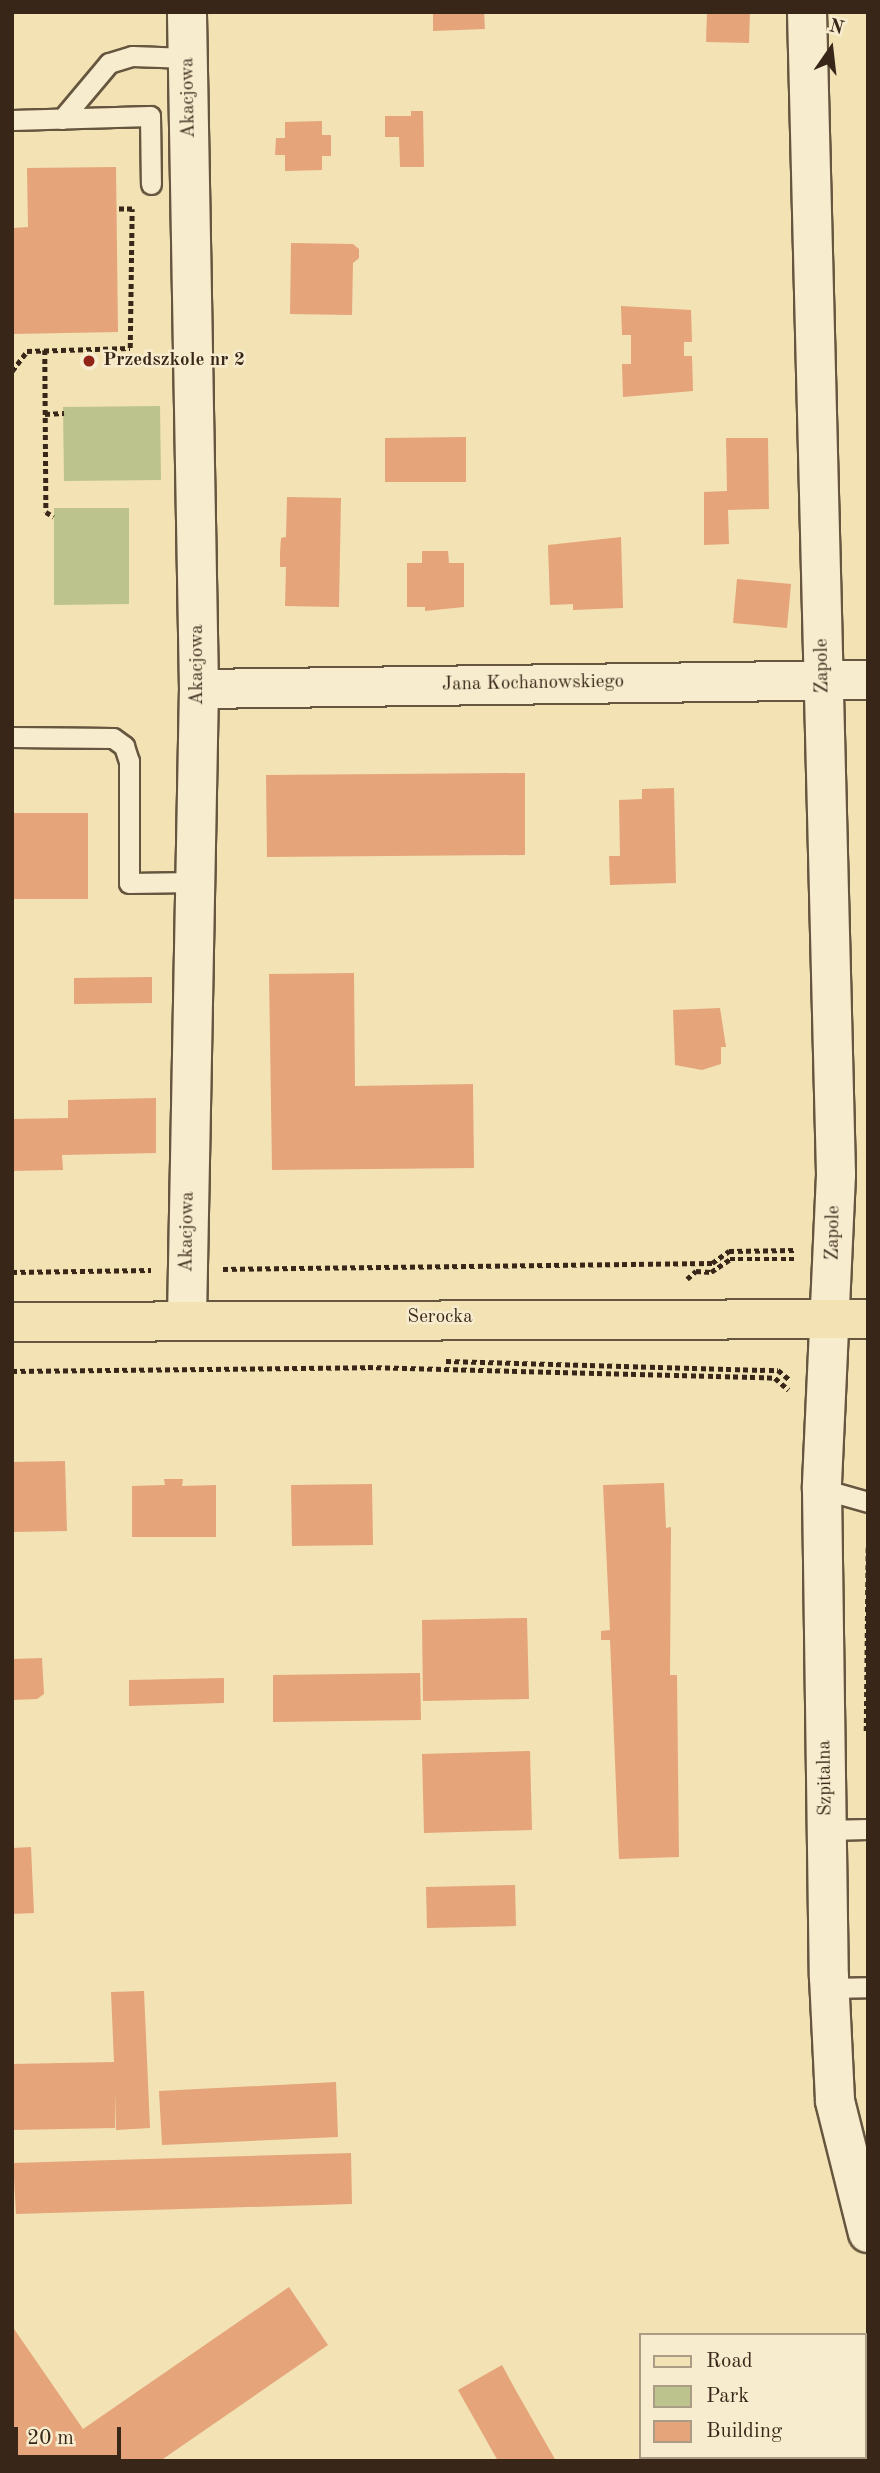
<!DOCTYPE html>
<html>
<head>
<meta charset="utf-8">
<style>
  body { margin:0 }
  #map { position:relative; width:880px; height:2473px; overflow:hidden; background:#f2e2b4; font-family:"Old Standard TT",serif }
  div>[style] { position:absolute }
  .green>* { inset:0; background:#bcc38c }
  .building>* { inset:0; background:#e5a47a }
  .path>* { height:4.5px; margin-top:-2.25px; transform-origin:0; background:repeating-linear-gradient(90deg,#382718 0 5px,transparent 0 8.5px) }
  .roads { filter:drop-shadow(2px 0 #66563f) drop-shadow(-2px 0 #66563f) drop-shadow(0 2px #66563f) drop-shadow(0 -2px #66563f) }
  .service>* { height:19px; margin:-9.5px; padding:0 9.5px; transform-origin:9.5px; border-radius:9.5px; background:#f7ecce }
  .minor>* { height:38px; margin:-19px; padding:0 19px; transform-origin:19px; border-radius:19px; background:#f7ecce }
  .tertiary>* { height:38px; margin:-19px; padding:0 19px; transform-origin:19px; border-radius:19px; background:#f7ecce }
  .primary>* { height:38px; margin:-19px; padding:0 19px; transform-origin:19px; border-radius:19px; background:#f2e2b4 }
  .dots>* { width:19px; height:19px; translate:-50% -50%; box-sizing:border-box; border:4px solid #f7ecce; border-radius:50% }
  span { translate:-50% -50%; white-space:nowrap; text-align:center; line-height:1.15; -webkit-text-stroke:5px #f7ecce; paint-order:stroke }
  .street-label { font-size:19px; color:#382718 }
  .poi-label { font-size:19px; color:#382718; font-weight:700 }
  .left { translate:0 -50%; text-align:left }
  .frame { position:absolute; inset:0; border:14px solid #382718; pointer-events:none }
  .legend { position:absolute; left:639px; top:2333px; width:228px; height:126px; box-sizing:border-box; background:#f7ecce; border:2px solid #ab9d85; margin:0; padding:9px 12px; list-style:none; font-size:21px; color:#382718 }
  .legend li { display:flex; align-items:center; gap:14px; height:35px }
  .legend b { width:35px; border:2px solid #ab9d85 }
  .north { position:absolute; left:796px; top:14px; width:70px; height:70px; -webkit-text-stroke:5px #f7ecce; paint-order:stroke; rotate:14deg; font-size:19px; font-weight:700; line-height:28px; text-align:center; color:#382718 }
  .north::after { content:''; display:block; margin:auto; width:24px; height:32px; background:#382718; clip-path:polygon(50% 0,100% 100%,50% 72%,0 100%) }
  .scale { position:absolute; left:14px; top:2427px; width:107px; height:32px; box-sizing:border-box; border:4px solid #382718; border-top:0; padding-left:9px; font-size:21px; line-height:24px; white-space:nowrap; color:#382718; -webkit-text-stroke:5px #f7ecce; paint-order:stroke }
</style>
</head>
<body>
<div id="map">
  <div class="green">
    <i style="clip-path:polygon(160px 406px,161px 480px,64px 481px,63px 407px)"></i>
    <i style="clip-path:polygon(54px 508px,129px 508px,129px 604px,54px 605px)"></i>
  </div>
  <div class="building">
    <i style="clip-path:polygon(433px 12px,484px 12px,485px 29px,433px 31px)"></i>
    <i style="clip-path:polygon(707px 12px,750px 12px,749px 43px,706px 42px)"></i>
    <i style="clip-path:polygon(411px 111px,423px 111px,424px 167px,400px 167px,399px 137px,385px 137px,385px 116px,411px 116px)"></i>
    <i style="clip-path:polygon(322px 121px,322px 135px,331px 135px,331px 156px,322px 156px,322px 170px,285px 171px,285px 155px,275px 155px,276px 138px,285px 138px,285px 122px)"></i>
    <i style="clip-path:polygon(116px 167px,118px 332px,12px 334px,12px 228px,28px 227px,27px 168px)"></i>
    <i style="clip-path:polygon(291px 243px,353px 244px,359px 249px,359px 258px,353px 263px,352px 315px,290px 314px)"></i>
    <i style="clip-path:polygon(621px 306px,691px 310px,692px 342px,684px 342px,684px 356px,692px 356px,693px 391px,623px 397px,622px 364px,631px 364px,631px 335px,622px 335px)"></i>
    <i style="clip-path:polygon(466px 437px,466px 482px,385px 482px,385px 438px)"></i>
    <i style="clip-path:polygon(726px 438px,768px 438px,769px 509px,728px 510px,729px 544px,704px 545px,704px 492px,727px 491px)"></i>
    <i style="clip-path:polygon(287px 497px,341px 498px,339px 607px,285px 606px,286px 567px,280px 567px,280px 553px,281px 538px,286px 537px)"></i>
    <i style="clip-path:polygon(621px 537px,623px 608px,573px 610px,573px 604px,550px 605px,548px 545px)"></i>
    <i style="clip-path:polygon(422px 551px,448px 551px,449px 563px,464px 563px,464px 607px,425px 611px,425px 607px,407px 607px,407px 563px,422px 563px)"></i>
    <i style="clip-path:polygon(737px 579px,791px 584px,787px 628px,733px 623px)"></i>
    <i style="clip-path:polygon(525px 773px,525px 855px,267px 857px,266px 775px)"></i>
    <i style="clip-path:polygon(674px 788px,676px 883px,610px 885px,609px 856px,620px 856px,619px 800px,642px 799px,642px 789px)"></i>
    <i style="clip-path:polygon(12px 813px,88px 813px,88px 899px,12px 899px)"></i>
    <i style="clip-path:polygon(354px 973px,355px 1086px,473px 1084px,474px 1168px,272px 1170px,269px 974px)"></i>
    <i style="clip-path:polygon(152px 977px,152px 1003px,74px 1004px,74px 978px)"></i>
    <i style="clip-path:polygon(720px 1008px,726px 1047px,721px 1047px,721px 1064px,702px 1070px,675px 1065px,673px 1010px)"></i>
    <i style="clip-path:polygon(156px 1098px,156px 1153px,62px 1155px,63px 1170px,12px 1171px,12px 1119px,68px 1118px,68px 1100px)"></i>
    <i style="clip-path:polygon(65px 1461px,67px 1531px,12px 1532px,12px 1462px)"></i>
    <i style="clip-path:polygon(164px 1479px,183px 1479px,182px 1486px,216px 1485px,216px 1537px,132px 1537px,132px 1486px,165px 1485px)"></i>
    <i style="clip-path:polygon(664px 1483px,666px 1528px,671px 1527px,670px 1675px,677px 1675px,679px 1857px,619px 1859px,610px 1640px,601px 1640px,601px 1631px,610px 1630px,603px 1485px)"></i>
    <i style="clip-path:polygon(372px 1484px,373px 1545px,292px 1546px,291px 1485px)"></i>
    <i style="clip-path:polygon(527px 1618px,529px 1699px,423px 1701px,422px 1620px)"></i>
    <i style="clip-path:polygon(42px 1658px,44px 1694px,37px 1699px,12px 1700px,12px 1659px)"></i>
    <i style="clip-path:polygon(420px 1673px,421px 1720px,273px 1722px,273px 1675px)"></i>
    <i style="clip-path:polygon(224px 1678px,224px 1703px,129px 1706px,129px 1680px)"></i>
    <i style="clip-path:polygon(530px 1751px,532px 1830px,424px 1833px,422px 1754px)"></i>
    <i style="clip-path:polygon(31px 1847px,34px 1913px,12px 1914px,12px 1848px)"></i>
    <i style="clip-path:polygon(515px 1885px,516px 1926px,427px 1928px,426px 1887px)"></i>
    <i style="clip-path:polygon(144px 1991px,150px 2128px,116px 2130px,115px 2091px,115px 2128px,12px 2130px,12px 2064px,114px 2062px,111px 1992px)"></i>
    <i style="clip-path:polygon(336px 2082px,338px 2137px,162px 2145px,159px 2091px)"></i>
    <i style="clip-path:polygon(351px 2153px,352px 2204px,16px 2214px,13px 2163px)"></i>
    <i style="clip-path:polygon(289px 2287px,328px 2345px,160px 2461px,12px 2461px,12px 2326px,83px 2429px)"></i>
    <i style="clip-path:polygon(502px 2365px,515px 2389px,556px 2461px,498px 2461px,458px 2390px)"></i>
  </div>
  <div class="path">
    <i style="left:45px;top:350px;width:162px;rotate:89.6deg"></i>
    <i style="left:46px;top:512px;width:9px;rotate:32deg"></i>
    <i style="left:12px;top:371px;width:25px;rotate:-53deg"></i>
    <i style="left:27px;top:351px;width:103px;rotate:-1.7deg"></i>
    <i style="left:130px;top:348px;width:139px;rotate:-89.2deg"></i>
    <i style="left:132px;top:209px;width:15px;rotate:180deg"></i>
    <i style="left:45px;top:414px;width:19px;rotate:-3deg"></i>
    <i style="left:223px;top:1269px;width:489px;rotate:-0.7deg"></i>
    <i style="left:712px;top:1263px;width:21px;rotate:-35deg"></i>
    <i style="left:729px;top:1251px;width:66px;rotate:-0.9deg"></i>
    <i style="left:12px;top:1272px;width:139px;rotate:-0.8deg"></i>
    <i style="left:687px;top:1279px;width:12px;rotate:-42deg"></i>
    <i style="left:696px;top:1271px;width:15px;rotate:4deg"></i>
    <i style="left:711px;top:1272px;width:23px;rotate:-34deg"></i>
    <i style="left:730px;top:1259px;width:67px"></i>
    <i style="left:446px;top:1361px;width:332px;rotate:1.6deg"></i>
    <i style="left:778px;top:1370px;width:16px;rotate:40deg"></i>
    <i style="left:12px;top:1371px;width:356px;rotate:-0.6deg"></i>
    <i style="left:368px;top:1367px;width:407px;rotate:1.5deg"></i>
    <i style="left:775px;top:1378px;width:18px;rotate:41deg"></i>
    <i style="left:866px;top:1731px;width:184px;rotate:-89.4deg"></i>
  </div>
  <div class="roads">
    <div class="service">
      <i style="left:62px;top:119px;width:73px;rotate:-50deg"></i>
      <i style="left:109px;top:63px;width:24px;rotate:-17deg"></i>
      <i style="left:132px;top:56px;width:56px;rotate:2deg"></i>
      <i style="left:12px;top:120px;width:138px;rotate:-1.7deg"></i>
      <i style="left:150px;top:116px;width:68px;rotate:89.2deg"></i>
      <i style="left:12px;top:737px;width:101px;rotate:0.6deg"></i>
      <i style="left:113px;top:738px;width:14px;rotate:36deg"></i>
      <i style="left:124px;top:746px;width:16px;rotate:72deg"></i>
      <i style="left:129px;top:761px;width:122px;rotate:90deg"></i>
      <i style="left:129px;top:883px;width:66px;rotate:-0.9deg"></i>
      <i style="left:822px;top:1489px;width:48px;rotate:15.8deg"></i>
      <i style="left:827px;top:1830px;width:41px;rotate:-1.4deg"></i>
      <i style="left:829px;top:1988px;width:39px;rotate:-1deg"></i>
    </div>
    <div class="minor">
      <i style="left:199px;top:689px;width:669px;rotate:-0.77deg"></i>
      <i style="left:187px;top:1318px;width:629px;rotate:-88.91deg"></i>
      <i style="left:199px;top:689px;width:677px;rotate:-91.02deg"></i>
    </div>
    <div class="tertiary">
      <i style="left:807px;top:12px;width:1163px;rotate:88.57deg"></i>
      <i style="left:836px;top:1175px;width:314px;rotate:92.6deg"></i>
      <i style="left:822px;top:1489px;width:488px;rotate:89.2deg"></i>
      <i style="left:829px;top:1977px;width:124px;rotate:87.2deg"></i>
      <i style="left:835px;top:2101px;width:136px;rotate:76deg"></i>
    </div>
    <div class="primary">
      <i style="left:12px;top:1322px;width:856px;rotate:-0.2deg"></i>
    </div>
  </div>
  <div class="dots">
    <i style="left:89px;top:361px;background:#8f2418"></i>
  </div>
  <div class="street-label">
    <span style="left:189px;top:98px;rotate:-91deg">Akacjowa</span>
    <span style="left:198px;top:665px;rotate:-90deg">Akacjowa</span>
    <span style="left:823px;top:666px;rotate:-91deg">Zapole</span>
    <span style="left:533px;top:684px;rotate:-1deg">Jana Kochanowskiego</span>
    <span style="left:188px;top:1232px;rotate:-89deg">Akacjowa</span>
    <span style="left:834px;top:1233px;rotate:-89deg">Zapole</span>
    <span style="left:440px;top:1318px">Serocka</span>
    <span style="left:826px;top:1778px;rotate:-91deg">Szpitalna</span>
  </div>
  <div class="poi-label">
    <span class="left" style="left:103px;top:361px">Przedszkole nr 2</span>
  </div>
  <div class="frame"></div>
  <ul class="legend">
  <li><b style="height:9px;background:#f2e2b4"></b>Road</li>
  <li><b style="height:19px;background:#bcc38c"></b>Park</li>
  <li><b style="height:19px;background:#e5a47a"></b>Building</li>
  </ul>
  <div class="north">N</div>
  <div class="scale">20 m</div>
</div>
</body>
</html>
